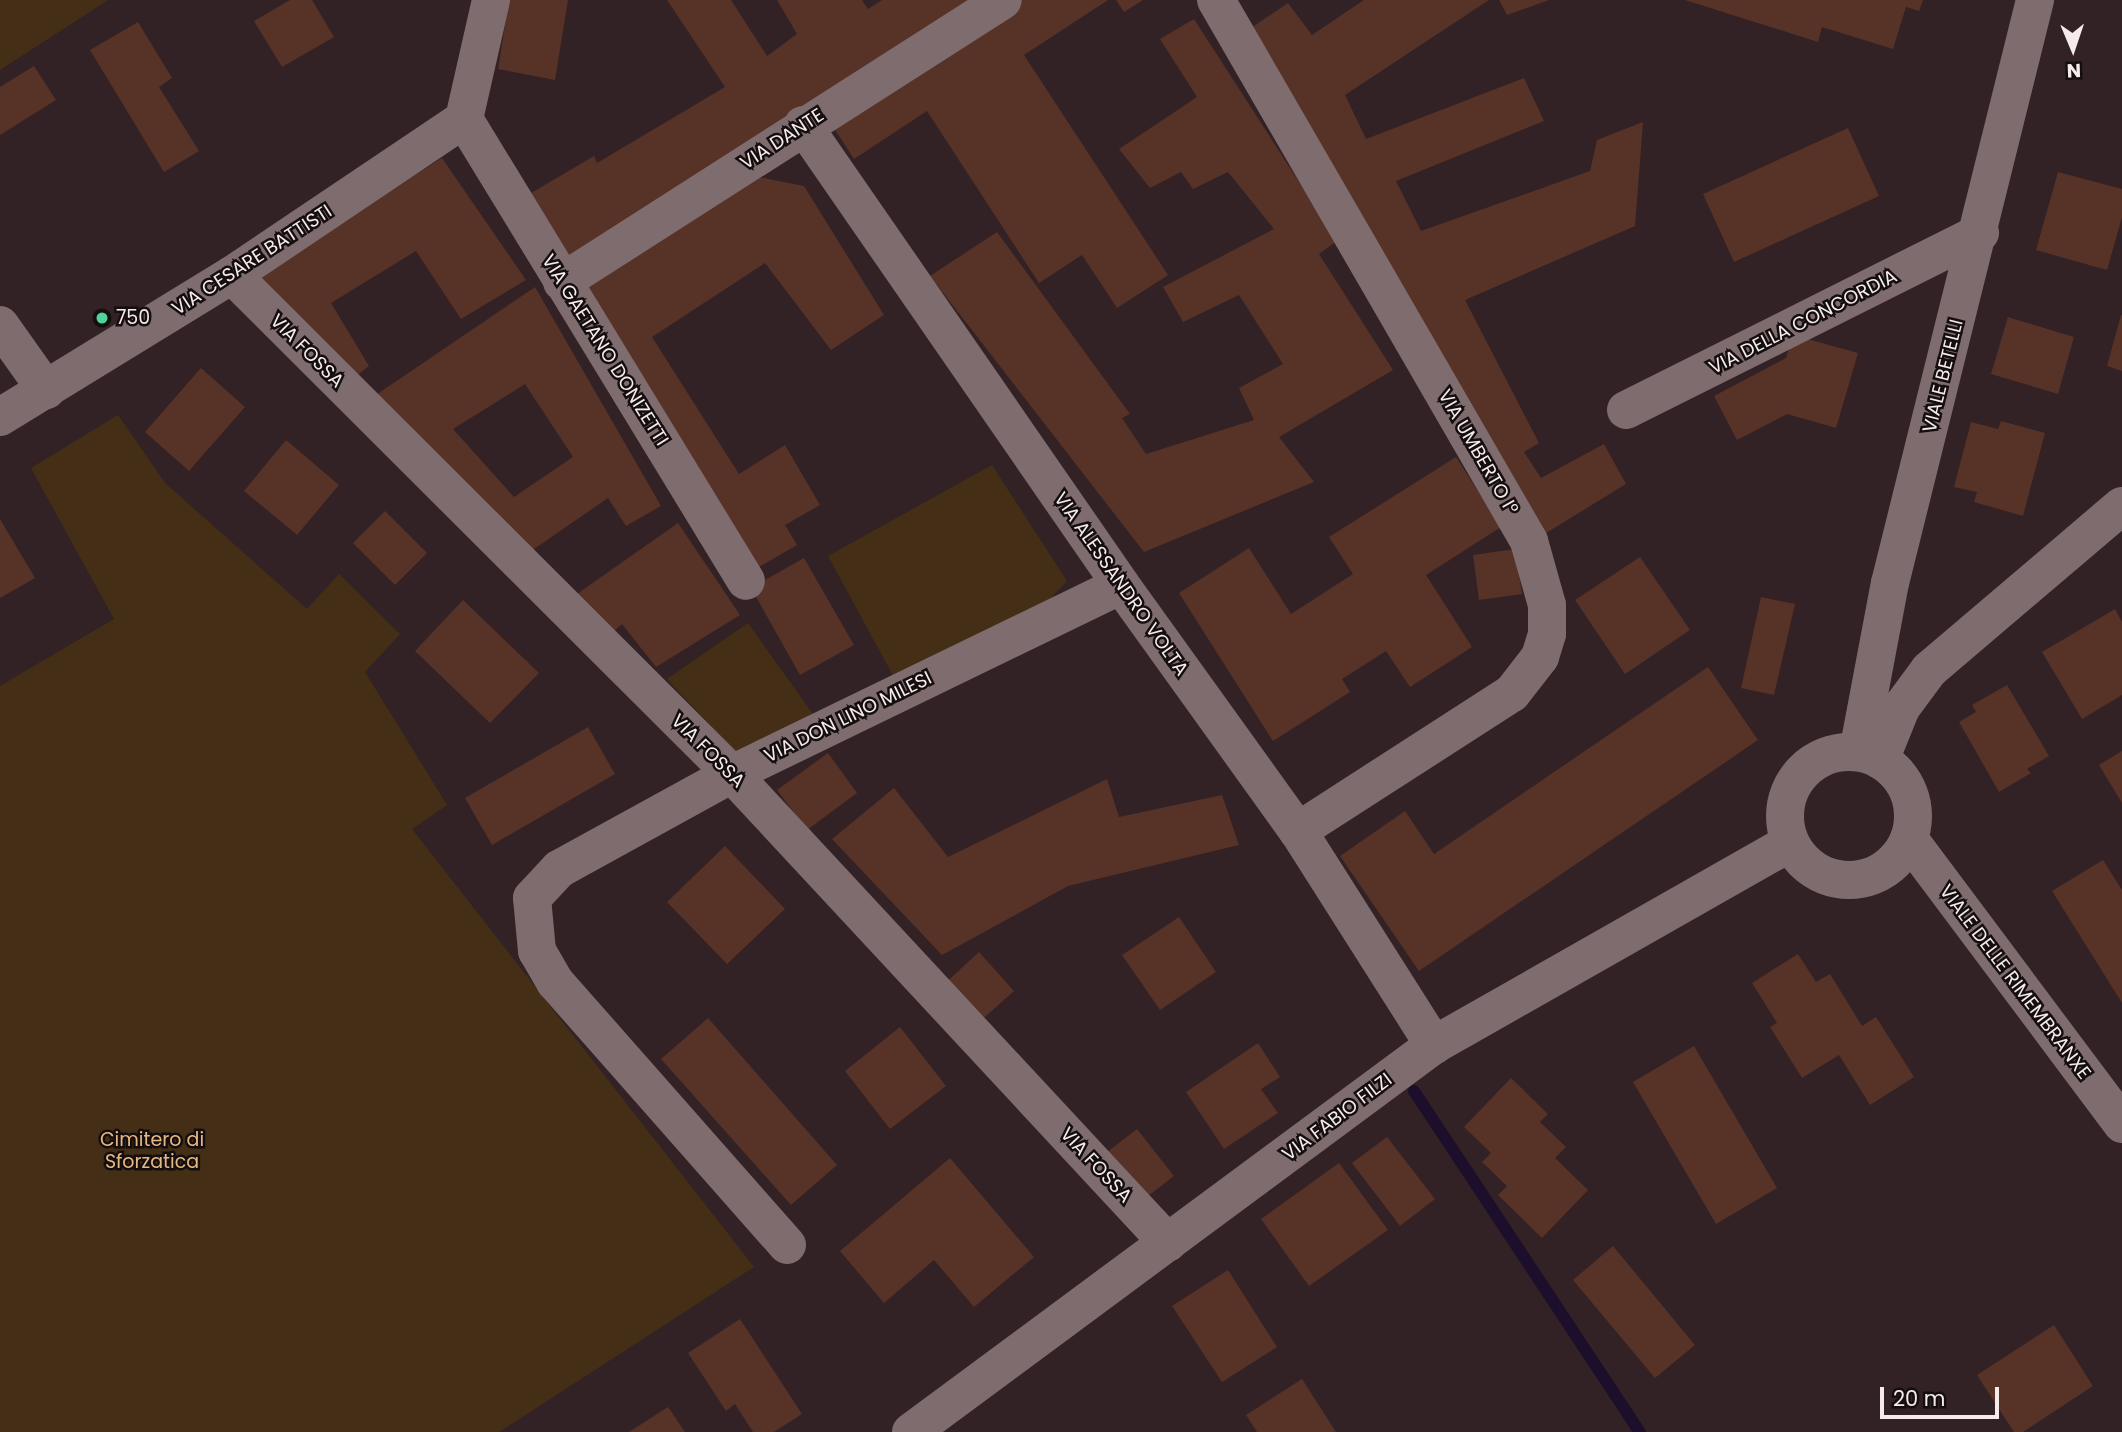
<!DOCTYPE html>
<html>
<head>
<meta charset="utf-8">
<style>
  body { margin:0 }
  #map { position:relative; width:2122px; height:1432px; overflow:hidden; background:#322225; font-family:Poppins,sans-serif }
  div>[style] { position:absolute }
  .green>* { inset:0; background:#442f16 }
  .stream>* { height:12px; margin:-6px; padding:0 6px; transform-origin:6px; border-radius:6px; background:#1d0f2c }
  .building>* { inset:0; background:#573227 }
  .minor>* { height:38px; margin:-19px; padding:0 19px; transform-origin:19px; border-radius:19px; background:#7f6c6f }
  .minor>.ring { margin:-19px; padding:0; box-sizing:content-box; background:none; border:38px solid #7f6c6f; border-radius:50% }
  .dots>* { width:19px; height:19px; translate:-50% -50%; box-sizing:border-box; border:4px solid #150e0f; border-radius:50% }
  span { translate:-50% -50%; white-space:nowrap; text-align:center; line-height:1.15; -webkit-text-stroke:5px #150e0f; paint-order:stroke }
  .street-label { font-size:19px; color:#f6ebec }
  .poi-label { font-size:19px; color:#f6ebec }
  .left { translate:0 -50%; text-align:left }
  .park-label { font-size:19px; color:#e7b783 }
  .north { position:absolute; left:2038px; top:14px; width:70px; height:70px; -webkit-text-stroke:5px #150e0f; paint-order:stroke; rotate:178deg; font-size:19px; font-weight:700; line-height:28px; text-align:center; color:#f6ebec }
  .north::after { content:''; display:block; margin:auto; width:24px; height:32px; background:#f6ebec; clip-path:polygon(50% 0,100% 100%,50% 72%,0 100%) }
  .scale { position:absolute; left:1880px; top:1387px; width:119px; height:32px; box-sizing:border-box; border:4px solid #f6ebec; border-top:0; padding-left:9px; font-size:21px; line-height:24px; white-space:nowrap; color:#f6ebec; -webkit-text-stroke:5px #150e0f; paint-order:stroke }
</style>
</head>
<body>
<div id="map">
  <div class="green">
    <i style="clip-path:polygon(0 0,108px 0,0 70px)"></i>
    <i style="clip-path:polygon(118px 415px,165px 483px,307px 609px,339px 574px,400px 634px,365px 672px,447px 805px,412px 829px,754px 1267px,499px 1432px,0 1432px,0 686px,114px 619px,31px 468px)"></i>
    <i style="clip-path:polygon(992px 465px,1067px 581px,1040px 610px,896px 681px,828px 556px)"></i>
    <i style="clip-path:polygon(748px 623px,815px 717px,737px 754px,667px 679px)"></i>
  </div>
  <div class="stream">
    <i style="left:1414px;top:1091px;width:409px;rotate:56.5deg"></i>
  </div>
  <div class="building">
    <i style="clip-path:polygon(290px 0,312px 0,334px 37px,282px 67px,254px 21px)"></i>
    <i style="clip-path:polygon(509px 0,568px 0,555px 80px,498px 69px)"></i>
    <i style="clip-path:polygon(667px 0,731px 0,767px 56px,797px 34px,777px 0,862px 0,868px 9px,882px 0,968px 0,564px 265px,521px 199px,594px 156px,597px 163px,725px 87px)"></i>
    <i style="clip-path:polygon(1019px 0,1108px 0,1024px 55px,1168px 275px,1117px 308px,1082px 255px,1039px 283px,927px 111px,854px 159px,830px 122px)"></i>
    <i style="clip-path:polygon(1116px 0,1143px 0,1124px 12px)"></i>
    <i style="clip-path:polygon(1364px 0,1489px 0,1345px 95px,1366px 139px,1524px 78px,1544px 121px,1396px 181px,1421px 231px,1590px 171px,1597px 140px,1643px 122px,1635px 226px,1465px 300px,1539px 443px,1524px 452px,1541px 478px,1604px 444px,1626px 484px,1538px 538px,1245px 32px,1288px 3px,1312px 35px)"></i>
    <i style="clip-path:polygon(1499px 0,1549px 0,1507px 15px)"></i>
    <i style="clip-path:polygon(1685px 0,1923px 0,1919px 11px,1906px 7px,1893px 49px,1822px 27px,1818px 42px)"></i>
    <i style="clip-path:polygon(1194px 19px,1337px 241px,1319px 254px,1393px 370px,1279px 437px,1314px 482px,1144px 552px,930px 276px,997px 232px,1130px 414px,1122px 418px,1146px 454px,1254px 420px,1239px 388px,1283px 364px,1239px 295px,1183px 322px,1163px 287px,1274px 229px,1228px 172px,1193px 189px,1181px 172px,1150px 188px,1119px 149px,1197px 97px,1160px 39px)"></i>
    <i style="clip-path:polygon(138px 22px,172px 78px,159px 87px,199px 151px,164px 172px,90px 50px)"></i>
    <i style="clip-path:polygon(34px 66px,56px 100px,0 135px,0 87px)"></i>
    <i style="clip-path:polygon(1848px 128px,1879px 196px,1734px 262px,1703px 194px)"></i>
    <i style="clip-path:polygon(442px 158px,526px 280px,461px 319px,416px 251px,331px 303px,369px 366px,350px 381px,261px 297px,258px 271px)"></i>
    <i style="clip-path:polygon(2058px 172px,2122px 189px,2122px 217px,2107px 270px,2036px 250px)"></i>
    <i style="clip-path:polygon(753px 176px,804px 186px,884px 315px,831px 350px,765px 263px,652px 337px,739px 474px,785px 445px,820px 505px,785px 525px,797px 545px,752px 571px,580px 293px)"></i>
    <i style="clip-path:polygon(evenodd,535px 287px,661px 506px,626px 526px,608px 498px,521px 558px,370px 399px,535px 287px,525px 384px,573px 457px,514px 497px,453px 429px,525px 384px)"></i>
    <i style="clip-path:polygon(2121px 315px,2122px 315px,2122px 371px,2107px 366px)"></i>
    <i style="clip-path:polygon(2008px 317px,2074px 337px,2058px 394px,1991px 374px)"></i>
    <i style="clip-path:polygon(1793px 335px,1858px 353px,1836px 428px,1787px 414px,1737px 440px,1714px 396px,1786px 358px)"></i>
    <i style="clip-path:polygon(201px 368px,245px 407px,189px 471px,145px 432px)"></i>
    <i style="clip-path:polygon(2001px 421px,2045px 433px,2023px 516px,1974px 502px,1977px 492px,1954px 487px,1971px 422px,1998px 429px)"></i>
    <i style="clip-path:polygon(286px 440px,339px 485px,297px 535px,244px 491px)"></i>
    <i style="clip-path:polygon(1456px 457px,1501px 527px,1426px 575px,1472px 647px,1410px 687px,1386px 651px,1342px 679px,1350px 692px,1273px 741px,1179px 593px,1249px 548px,1291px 614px,1353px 574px,1329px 537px)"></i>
    <i style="clip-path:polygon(385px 511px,427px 553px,395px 585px,353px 543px)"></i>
    <i style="clip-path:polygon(0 519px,35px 578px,0 598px)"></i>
    <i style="clip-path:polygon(678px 523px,740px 615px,656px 667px,622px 624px,611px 634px,577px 594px)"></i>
    <i style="clip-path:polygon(1515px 549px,1522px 594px,1479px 600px,1473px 555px)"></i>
    <i style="clip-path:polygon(1640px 557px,1690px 630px,1625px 674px,1575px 600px)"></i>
    <i style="clip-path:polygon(804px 558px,854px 645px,800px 675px,751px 588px)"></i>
    <i style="clip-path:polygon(1761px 597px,1795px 604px,1774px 695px,1741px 688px)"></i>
    <i style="clip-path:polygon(463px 600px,539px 673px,490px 723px,415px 651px)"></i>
    <i style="clip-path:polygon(2115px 609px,2122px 622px,2122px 695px,2082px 719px,2042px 652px)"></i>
    <i style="clip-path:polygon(1708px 667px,1758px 740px,1419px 971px,1340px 856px,1405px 811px,1434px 854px)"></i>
    <i style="clip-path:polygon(2007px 685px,2049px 756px,2027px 769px,2031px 773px,1999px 792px,1959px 722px,1976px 712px,1972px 705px)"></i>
    <i style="clip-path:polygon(588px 727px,615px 774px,492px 845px,465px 798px)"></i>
    <i style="clip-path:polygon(2122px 751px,2122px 803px,2099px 765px)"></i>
    <i style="clip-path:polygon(828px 753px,857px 793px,807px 830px,777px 790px)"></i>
    <i style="clip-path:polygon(1107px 779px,1119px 817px,1222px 795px,1239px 845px,1068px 886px,942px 955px,832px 839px,894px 788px,948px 857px)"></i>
    <i style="clip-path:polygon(725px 846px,785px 909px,727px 964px,667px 902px)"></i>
    <i style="clip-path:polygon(2103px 860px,2122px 890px,2122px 1003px,2052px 891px)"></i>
    <i style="clip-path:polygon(1179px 917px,1216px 972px,1160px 1010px,1122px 955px)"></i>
    <i style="clip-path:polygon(979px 952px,1014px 991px,977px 1024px,942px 986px)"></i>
    <i style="clip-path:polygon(1798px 954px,1816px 982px,1830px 974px,1862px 1026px,1876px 1017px,1914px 1077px,1870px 1105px,1839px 1055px,1802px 1078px,1770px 1027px,1777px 1023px,1752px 983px)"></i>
    <i style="clip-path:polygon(708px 1018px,837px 1165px,791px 1205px,661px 1059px)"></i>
    <i style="clip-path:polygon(900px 1027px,946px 1086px,890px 1129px,845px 1071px)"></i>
    <i style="clip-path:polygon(1258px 1043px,1280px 1077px,1261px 1089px,1278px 1113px,1224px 1149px,1186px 1092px)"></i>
    <i style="clip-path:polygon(1694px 1046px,1777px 1188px,1716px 1224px,1633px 1082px)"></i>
    <i style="clip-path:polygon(1511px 1078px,1548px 1114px,1540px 1122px,1566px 1147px,1555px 1158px,1588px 1190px,1542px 1238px,1498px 1195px,1507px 1186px,1482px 1162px,1491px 1153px,1464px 1127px)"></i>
    <i style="clip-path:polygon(1137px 1129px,1174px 1176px,1143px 1200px,1106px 1153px)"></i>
    <i style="clip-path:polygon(1387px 1137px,1435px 1199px,1400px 1226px,1352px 1163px)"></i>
    <i style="clip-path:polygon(950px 1158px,1034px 1257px,974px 1307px,934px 1260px,884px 1303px,840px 1251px)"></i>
    <i style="clip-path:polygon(1339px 1163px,1388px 1230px,1309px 1286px,1261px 1219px)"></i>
    <i style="clip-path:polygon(1613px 1246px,1695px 1345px,1655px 1378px,1573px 1280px)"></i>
    <i style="clip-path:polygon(1228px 1270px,1277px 1347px,1222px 1382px,1172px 1306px)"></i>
    <i style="clip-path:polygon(740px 1319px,802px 1414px,774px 1432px,753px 1432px,735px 1404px,726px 1411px,688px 1353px)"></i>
    <i style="clip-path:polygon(2054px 1325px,2093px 1386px,2023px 1432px,2014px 1432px,1977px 1375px)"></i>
    <i style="clip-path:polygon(1302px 1379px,1336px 1432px,1257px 1432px,1246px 1415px)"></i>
    <i style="clip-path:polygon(668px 1407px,685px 1432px,629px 1432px)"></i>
  </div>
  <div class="minor">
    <i style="left:1216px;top:0;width:625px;rotate:59.95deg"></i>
    <i style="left:1529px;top:541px;width:66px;rotate:74.3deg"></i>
    <i style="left:1547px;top:605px;width:29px;rotate:90deg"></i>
    <i style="left:1547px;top:634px;width:24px;rotate:107deg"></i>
    <i style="left:1540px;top:657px;width:46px;rotate:127.9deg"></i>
    <i style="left:1512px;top:693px;width:255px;rotate:147.2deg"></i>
    <i style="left:464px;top:119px;width:541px;rotate:58.6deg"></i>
    <i style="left:464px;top:119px;width:122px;rotate:-77.2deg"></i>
    <i style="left:803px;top:125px;width:559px;rotate:55.34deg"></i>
    <i style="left:1121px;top:585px;width:303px;rotate:54.3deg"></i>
    <i style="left:1298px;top:831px;width:254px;rotate:57.6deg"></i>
    <i style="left:232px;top:275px;width:706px;rotate:44.94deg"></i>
    <i style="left:732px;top:774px;width:640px;rotate:47.09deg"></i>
    <i style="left:562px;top:282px;width:523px;rotate:-32.6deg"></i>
    <i style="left:0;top:325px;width:80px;rotate:54.7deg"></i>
    <i style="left:1626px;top:410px;width:396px;rotate:-26.6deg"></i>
    <i style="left:0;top:417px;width:272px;rotate:-31.5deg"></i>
    <i style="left:232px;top:275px;width:280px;rotate:-33.9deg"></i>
    <i class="ring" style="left:1785px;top:752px;width:90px;height:90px"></i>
    <i style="left:1858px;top:752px;width:172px;rotate:-79.3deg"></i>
    <i style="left:1890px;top:583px;width:601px;rotate:-76.03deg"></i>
    <i style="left:1880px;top:760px;width:56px;rotate:-68deg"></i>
    <i style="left:1901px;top:708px;width:47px;rotate:-53.6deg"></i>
    <i style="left:1929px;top:670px;width:253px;rotate:-40.4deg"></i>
    <i style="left:1909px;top:839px;width:356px;rotate:53.2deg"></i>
    <i style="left:787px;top:1245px;width:351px;rotate:-131.4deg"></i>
    <i style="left:555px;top:982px;width:36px;rotate:-120deg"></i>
    <i style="left:537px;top:951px;width:53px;rotate:-95.4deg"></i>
    <i style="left:532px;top:898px;width:40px;rotate:-47deg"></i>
    <i style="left:559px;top:869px;width:197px;rotate:-28.8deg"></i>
    <i style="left:732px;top:774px;width:432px;rotate:-25.9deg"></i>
    <i style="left:911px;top:1432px;width:651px;rotate:-36.5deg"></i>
    <i style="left:1434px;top:1045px;width:409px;rotate:-29.6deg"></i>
  </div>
  <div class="dots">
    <i style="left:102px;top:318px;background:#4fd399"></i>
  </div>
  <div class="street-label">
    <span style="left:782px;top:139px;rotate:-33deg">VIA DANTE</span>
    <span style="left:252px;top:260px;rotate:-33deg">VIA CESARE BATTISTI</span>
    <span style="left:1803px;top:322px;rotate:-27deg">VIA DELLA CONCORDIA</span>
    <span style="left:605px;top:350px;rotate:58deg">VIA GAETANO DONIZETTI</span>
    <span style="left:307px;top:351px;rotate:45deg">VIA FOSSA</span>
    <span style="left:1943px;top:376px;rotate:-76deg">VIALE BETELLI</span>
    <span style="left:1478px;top:452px;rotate:60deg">VIA UMBERTO I°</span>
    <span style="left:1121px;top:584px;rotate:55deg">VIA ALESSANDRO VOLTA</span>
    <span style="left:848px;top:717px;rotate:-26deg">VIA DON LINO MILESI</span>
    <span style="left:708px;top:751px;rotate:45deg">VIA FOSSA</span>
    <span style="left:2015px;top:982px;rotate:53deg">VIALE DELLE RIMEMBRANXE</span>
    <span style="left:1337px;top:1117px;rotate:-37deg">VIA FABIO FILZI</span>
    <span style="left:1096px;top:1165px;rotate:47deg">VIA FOSSA</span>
  </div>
  <div class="poi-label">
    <span class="left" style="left:116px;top:318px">750</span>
  </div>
  <div class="park-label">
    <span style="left:152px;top:1151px">Cimitero di<br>Sforzatica</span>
  </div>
  <div class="north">N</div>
  <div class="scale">20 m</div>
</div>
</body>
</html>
